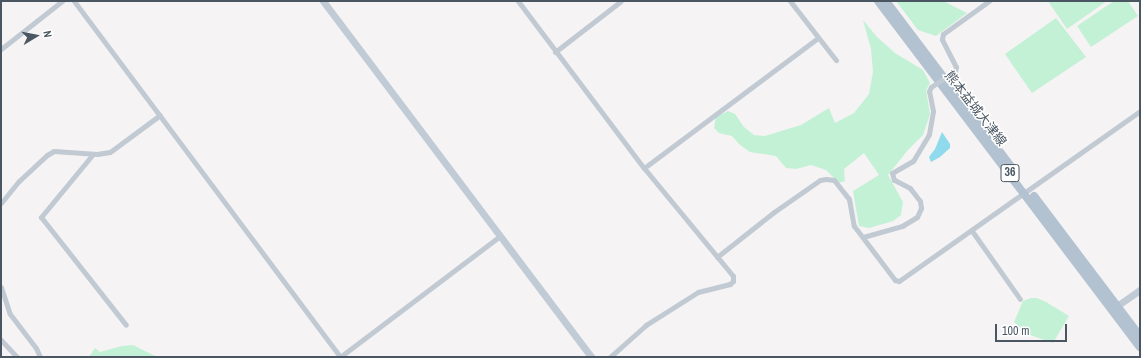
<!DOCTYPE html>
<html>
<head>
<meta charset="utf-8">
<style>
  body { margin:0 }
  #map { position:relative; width:1141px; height:358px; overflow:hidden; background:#f5f3f3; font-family:"Archivo Narrow","Noto Sans JP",sans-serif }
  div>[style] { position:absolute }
  .green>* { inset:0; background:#c3f1d5 }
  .water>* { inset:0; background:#90daee }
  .street>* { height:5px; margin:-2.5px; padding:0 2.5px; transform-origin:2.5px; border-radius:2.5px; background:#c1cad2 }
  .secondary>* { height:7px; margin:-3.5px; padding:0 3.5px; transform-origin:3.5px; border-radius:3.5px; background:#c1cbd6 }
  .primary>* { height:8px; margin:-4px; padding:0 4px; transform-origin:4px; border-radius:4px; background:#b3c2d1 }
  .street-bridge>* { height:5px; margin:-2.5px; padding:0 2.5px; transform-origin:2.5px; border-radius:2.5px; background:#c1cad2 }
  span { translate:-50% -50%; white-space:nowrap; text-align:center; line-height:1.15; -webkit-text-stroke:3px #fff; paint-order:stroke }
  .shield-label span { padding:1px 3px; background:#fff; border:1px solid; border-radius:3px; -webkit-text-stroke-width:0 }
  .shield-label { font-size:12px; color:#4a5661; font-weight:700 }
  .street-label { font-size:13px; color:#4a5661 }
  .frame { position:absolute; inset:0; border:2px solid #4a5661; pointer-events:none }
  .north { position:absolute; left:16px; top:16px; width:40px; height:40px; -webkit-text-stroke:3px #fff; paint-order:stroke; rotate:80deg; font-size:11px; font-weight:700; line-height:16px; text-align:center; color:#4a5661 }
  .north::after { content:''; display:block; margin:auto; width:14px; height:18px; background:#4a5661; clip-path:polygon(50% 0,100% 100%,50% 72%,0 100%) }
  .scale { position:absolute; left:995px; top:324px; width:72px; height:18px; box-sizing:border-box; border:2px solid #4a5661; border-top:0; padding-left:5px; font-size:12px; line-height:14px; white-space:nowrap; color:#4a5661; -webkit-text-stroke:3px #fff; paint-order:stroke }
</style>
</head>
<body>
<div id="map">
  <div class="green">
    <i style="clip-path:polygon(896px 1px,943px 1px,967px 13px,936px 36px,918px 30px)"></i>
    <i style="clip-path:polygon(1048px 1px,1107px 1px,1067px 29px)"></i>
    <i style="clip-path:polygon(1114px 1px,1128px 1px,1138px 16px,1091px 47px,1077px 26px)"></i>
    <i style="clip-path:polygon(1056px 18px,1086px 57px,1032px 93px,1005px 54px)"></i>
    <i style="clip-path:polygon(863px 20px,877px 37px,895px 53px,923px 70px,930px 83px,926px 90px,930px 114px,923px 135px,907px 151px,888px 175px,903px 202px,901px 215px,893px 221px,869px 228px,859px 226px,853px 191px,879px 175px,864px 153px,844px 169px,845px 181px,839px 183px,826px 170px,811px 165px,796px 169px,786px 168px,776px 156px,750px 152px,740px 145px,732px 136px,719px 133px,714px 128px,716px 117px,728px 111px,735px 114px,744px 127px,754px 135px,765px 136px,801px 125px,829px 108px,835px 123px,854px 113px,869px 94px,873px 72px,871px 49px)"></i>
    <i style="clip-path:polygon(1031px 298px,1037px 298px,1046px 302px,1069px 316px,1053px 343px,1030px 335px,1014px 322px,1023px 301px)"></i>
    <i style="clip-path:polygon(133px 345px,157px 357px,89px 357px,95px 348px,100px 352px,122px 346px)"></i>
  </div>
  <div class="water">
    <i style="clip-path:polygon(942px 132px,950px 144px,950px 148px,940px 157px,931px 162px,929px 157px,935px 149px)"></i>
  </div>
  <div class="street">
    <i style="left:74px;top:1px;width:444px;rotate:53.2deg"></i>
    <i style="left:518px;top:1px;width:209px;rotate:53deg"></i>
    <i style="left:644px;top:168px;width:140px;rotate:50.5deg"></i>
    <i style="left:733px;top:276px;width:5px;rotate:90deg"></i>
    <i style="left:733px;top:281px;width:4px;rotate:135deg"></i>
    <i style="left:730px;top:284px;width:33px;rotate:166deg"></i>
    <i style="left:698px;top:292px;width:62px;rotate:147.6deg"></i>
    <i style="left:646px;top:325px;width:48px;rotate:138.4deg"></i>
    <i style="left:790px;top:1px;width:75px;rotate:52.1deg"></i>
    <i style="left:1px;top:49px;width:78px;rotate:-38.2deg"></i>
    <i style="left:555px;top:52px;width:83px;rotate:-37.7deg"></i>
    <i style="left:955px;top:71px;width:4px;rotate:-76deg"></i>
    <i style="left:956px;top:67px;width:31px;rotate:-117deg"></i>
    <i style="left:942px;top:39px;width:5px;rotate:-79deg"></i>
    <i style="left:943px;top:34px;width:57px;rotate:-35.7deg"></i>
    <i style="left:93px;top:154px;width:82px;rotate:129.5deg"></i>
    <i style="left:41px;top:217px;width:137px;rotate:51.8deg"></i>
    <i style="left:644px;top:168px;width:217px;rotate:-36.8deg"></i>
    <i style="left:1px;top:203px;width:28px;rotate:-51deg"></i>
    <i style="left:19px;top:181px;width:38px;rotate:-43deg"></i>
    <i style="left:47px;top:155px;width:8px;rotate:-30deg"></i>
    <i style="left:54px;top:151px;width:43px;rotate:4deg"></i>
    <i style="left:97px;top:154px;width:13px;rotate:-9deg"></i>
    <i style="left:110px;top:152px;width:62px;rotate:-36.5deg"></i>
    <i style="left:972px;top:231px;width:83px;rotate:54.8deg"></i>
    <i style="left:863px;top:237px;width:41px;rotate:-15.8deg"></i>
    <i style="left:902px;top:226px;width:17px;rotate:-31deg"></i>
    <i style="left:917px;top:217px;width:10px;rotate:-66deg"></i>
    <i style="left:921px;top:208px;width:7px;rotate:-98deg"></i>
    <i style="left:920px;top:201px;width:16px;rotate:-128deg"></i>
    <i style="left:910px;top:188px;width:18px;rotate:-153deg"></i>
    <i style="left:894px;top:180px;width:7px;rotate:-106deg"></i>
    <i style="left:892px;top:173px;width:24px;rotate:-30deg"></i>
    <i style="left:913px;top:161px;width:31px;rotate:-59deg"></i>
    <i style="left:929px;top:134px;width:23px;rotate:-80deg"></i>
    <i style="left:933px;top:111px;width:20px;rotate:-101deg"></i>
    <i style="left:929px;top:91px;width:4px;rotate:-63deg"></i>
    <i style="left:717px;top:257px;width:73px;rotate:-38.3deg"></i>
    <i style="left:774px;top:212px;width:56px;rotate:-34.8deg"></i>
    <i style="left:820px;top:180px;width:6px;rotate:-9deg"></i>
    <i style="left:826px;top:179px;width:8px;rotate:7deg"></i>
    <i style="left:834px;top:180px;width:24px;rotate:52deg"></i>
    <i style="left:849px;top:199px;width:27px;rotate:80deg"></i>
    <i style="left:854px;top:226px;width:68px;rotate:52.8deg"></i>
    <i style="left:895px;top:280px;width:4px;rotate:14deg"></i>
    <i style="left:899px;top:281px;width:295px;rotate:-35.2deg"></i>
    <i style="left:1px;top:287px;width:28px;rotate:72deg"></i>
    <i style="left:10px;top:314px;width:43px;rotate:52.6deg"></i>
    <i style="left:36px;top:348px;width:10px;rotate:66deg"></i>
    <i style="left:1px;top:340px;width:23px;rotate:47deg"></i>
    <i style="left:340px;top:357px;width:201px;rotate:-37.1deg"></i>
  </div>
  <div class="secondary">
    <i style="left:323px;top:1px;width:446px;rotate:53deg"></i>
    <i style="left:1114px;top:308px;width:32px;rotate:-35deg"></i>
  </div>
  <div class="primary">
    <i style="left:878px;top:1px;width:434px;rotate:52.9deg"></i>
    <i style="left:886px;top:1px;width:207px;rotate:52.9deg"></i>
    <i style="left:1034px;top:196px;width:176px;rotate:52.9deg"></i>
  </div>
  <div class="street-bridge">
    <i style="left:931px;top:87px;width:29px;rotate:-34deg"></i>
  </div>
  <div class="shield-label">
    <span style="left:1010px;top:173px">36</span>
  </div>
  <div class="street-label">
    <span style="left:975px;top:109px;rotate:52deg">熊本益城大津線</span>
  </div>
  <div class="frame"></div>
  <div class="north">N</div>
  <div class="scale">100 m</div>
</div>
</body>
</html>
